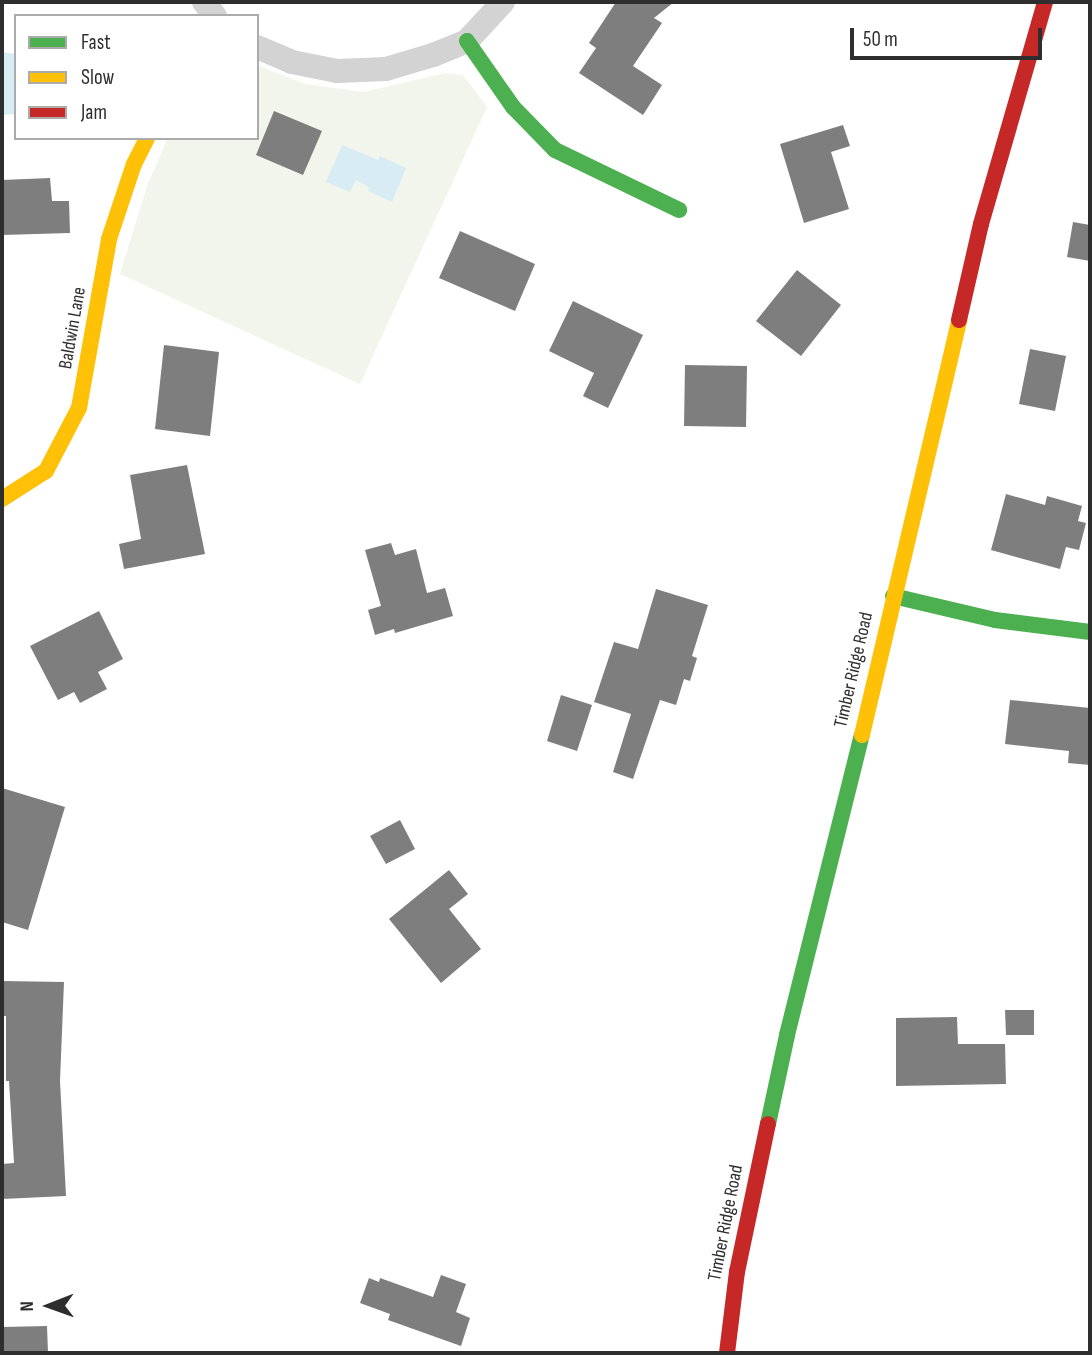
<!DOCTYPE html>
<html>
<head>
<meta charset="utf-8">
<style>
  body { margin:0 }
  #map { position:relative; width:1092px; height:1355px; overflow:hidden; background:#fff; font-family:"Sofia Sans Condensed",sans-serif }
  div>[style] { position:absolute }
  .green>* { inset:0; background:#f2f5eb }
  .water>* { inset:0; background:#d7ecf3 }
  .building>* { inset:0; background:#7e7e7e }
  .street>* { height:24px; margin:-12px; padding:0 12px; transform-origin:12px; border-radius:12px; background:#d3d3d3 }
  .fast>* { height:16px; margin:-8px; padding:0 8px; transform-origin:8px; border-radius:8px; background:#4caf50 }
  .slow>* { height:16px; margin:-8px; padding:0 8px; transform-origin:8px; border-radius:8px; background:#ffc107 }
  .jam>* { height:16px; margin:-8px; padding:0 8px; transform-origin:8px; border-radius:8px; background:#c62828 }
  span { translate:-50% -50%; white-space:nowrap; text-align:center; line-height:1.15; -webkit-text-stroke:7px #fff; paint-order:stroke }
  .street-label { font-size:19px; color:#2e2e2e }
  .frame { position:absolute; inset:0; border:4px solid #2e2e2e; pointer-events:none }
  .legend { position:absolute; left:14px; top:14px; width:245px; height:126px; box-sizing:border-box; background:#fff; border:2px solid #ababab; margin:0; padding:9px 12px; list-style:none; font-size:21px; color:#2e2e2e }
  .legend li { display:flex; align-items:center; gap:14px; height:35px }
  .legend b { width:35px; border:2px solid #ababab }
  .north { position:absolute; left:14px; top:1271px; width:70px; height:70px; -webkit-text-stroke:5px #fff; paint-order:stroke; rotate:269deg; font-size:19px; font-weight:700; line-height:28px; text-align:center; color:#2e2e2e }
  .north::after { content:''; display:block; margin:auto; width:24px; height:32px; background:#2e2e2e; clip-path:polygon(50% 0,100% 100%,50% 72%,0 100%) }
  .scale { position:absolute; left:850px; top:28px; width:192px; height:32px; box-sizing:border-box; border:4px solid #2e2e2e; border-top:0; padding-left:9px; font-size:21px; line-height:24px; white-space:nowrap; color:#2e2e2e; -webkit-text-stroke:5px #fff; paint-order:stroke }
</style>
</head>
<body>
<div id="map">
  <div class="green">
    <i style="clip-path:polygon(257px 65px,305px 84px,364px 92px,445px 73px,463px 75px,487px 107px,360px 384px,120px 274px,148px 183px,168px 138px,257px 138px)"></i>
  </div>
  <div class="water">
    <i style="clip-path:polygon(2px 52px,16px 54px,16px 114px,2px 115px)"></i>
    <i style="clip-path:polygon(342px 145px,378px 160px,380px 156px,406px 168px,392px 202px,368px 191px,369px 187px,356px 180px,350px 192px,326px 182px)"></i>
  </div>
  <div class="building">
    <i style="clip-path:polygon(616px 2px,674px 2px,654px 18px,662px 23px,633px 66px,662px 85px,643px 115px,579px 73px,596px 48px,589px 43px)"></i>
    <i style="clip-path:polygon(274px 111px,322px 131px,303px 175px,256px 155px)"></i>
    <i style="clip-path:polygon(843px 125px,850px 146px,831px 152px,849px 209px,804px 223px,780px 144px)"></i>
    <i style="clip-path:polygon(50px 178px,52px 201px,69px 201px,70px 233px,2px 235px,2px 180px)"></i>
    <i style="clip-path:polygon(1073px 222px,1090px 225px,1090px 261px,1067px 257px)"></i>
    <i style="clip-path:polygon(460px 231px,535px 264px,515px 311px,439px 278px)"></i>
    <i style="clip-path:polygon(797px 270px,841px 305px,801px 356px,756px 321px)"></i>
    <i style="clip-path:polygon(573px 301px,643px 335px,608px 408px,583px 396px,594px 373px,549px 351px)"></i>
    <i style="clip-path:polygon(164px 345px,219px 352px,210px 436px,155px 429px)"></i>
    <i style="clip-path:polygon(1030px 349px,1066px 356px,1055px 411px,1019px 404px)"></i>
    <i style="clip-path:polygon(685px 365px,747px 366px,746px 427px,684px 426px)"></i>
    <i style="clip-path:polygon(187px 465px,205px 554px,124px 569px,119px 544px,141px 539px,130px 475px)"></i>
    <i style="clip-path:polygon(1006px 494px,1045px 505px,1047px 496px,1082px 506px,1078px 521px,1086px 523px,1079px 550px,1066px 547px,1060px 569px,991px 550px)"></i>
    <i style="clip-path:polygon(391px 543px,395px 555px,416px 549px,427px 593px,445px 588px,453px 616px,395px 633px,394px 629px,375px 635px,368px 610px,381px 606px,365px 550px)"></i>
    <i style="clip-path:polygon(656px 589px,708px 605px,692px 656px,697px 658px,690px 681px,684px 679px,676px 705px,660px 700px,633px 779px,613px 772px,631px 714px,594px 702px,614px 642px,638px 649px)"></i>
    <i style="clip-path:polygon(99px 611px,123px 659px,98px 672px,107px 689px,80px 703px,74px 692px,58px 700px,30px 646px)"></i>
    <i style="clip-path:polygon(561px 695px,592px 705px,577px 751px,547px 741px)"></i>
    <i style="clip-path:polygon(1010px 700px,1090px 708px,1090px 765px,1068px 763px,1069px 751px,1005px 744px)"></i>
    <i style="clip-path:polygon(2px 788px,65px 807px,28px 930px,2px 922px)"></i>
    <i style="clip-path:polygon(400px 820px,415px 849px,386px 864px,370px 836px)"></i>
    <i style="clip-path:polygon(449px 870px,468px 894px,449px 909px,481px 949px,441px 983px,389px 919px)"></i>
    <i style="clip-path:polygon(2px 981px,64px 982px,60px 1081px,66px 1196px,2px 1199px,2px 1164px,14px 1163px,9px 1081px,6px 1081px,6px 1016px,2px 1016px)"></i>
    <i style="clip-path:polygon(1005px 1010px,1034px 1010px,1034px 1035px,1006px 1035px)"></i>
    <i style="clip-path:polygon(957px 1017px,958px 1044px,1005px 1044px,1006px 1084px,896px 1086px,896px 1018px)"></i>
    <i style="clip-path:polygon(441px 1275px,466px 1284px,456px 1312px,470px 1318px,461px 1346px,388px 1320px,390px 1314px,360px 1303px,369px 1278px,379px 1282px,380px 1278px,433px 1297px)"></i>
    <i style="clip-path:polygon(47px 1326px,48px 1353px,2px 1353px,2px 1327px)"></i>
  </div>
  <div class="street">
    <i style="left:204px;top:2px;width:18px;rotate:52deg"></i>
    <i style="left:257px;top:47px;width:38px;rotate:23deg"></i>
    <i style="left:292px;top:62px;width:46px;rotate:11.3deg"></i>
    <i style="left:337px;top:71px;width:49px;rotate:-2.3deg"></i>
    <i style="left:386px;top:69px;width:49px;rotate:-16.6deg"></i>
    <i style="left:433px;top:55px;width:37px;rotate:-22deg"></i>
    <i style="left:467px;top:41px;width:53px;rotate:-47.3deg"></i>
  </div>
  <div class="fast">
    <i style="left:467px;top:41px;width:80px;rotate:55.1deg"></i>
    <i style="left:513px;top:107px;width:60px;rotate:45.7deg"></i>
    <i style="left:555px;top:150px;width:138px;rotate:25.8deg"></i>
    <i style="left:893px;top:596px;width:105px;rotate:13.2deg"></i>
    <i style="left:995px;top:620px;width:96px;rotate:7.2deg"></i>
    <i style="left:768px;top:1124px;width:91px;rotate:-77.9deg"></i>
    <i style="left:787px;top:1035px;width:309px;rotate:-76deg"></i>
  </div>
  <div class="slow">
    <i style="left:2px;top:499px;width:52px;rotate:-32.5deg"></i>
    <i style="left:46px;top:471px;width:71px;rotate:-62.4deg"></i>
    <i style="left:79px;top:408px;width:172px;rotate:-79.9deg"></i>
    <i style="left:109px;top:239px;width:79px;rotate:-71.6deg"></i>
    <i style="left:134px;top:164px;width:29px;rotate:-63deg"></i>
    <i style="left:862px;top:735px;width:426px;rotate:-76.8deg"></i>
  </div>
  <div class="jam">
    <i style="left:959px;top:320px;width:98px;rotate:-77.1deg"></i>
    <i style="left:981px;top:224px;width:231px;rotate:-73.9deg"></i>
    <i style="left:727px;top:1353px;width:82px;rotate:-83deg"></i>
    <i style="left:737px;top:1272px;width:151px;rotate:-78.2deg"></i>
  </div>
  <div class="street-label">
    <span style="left:73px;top:328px;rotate:-80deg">Baldwin Lane</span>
    <span style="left:854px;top:670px;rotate:-77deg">Timber Ridge Road</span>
    <span style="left:726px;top:1223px;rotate:-79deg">Timber Ridge Road</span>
  </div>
  <div class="frame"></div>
  <ul class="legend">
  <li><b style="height:9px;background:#4caf50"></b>Fast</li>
  <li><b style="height:9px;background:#ffc107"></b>Slow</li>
  <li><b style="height:9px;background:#c62828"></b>Jam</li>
  </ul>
  <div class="north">N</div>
  <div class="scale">50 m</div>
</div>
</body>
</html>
